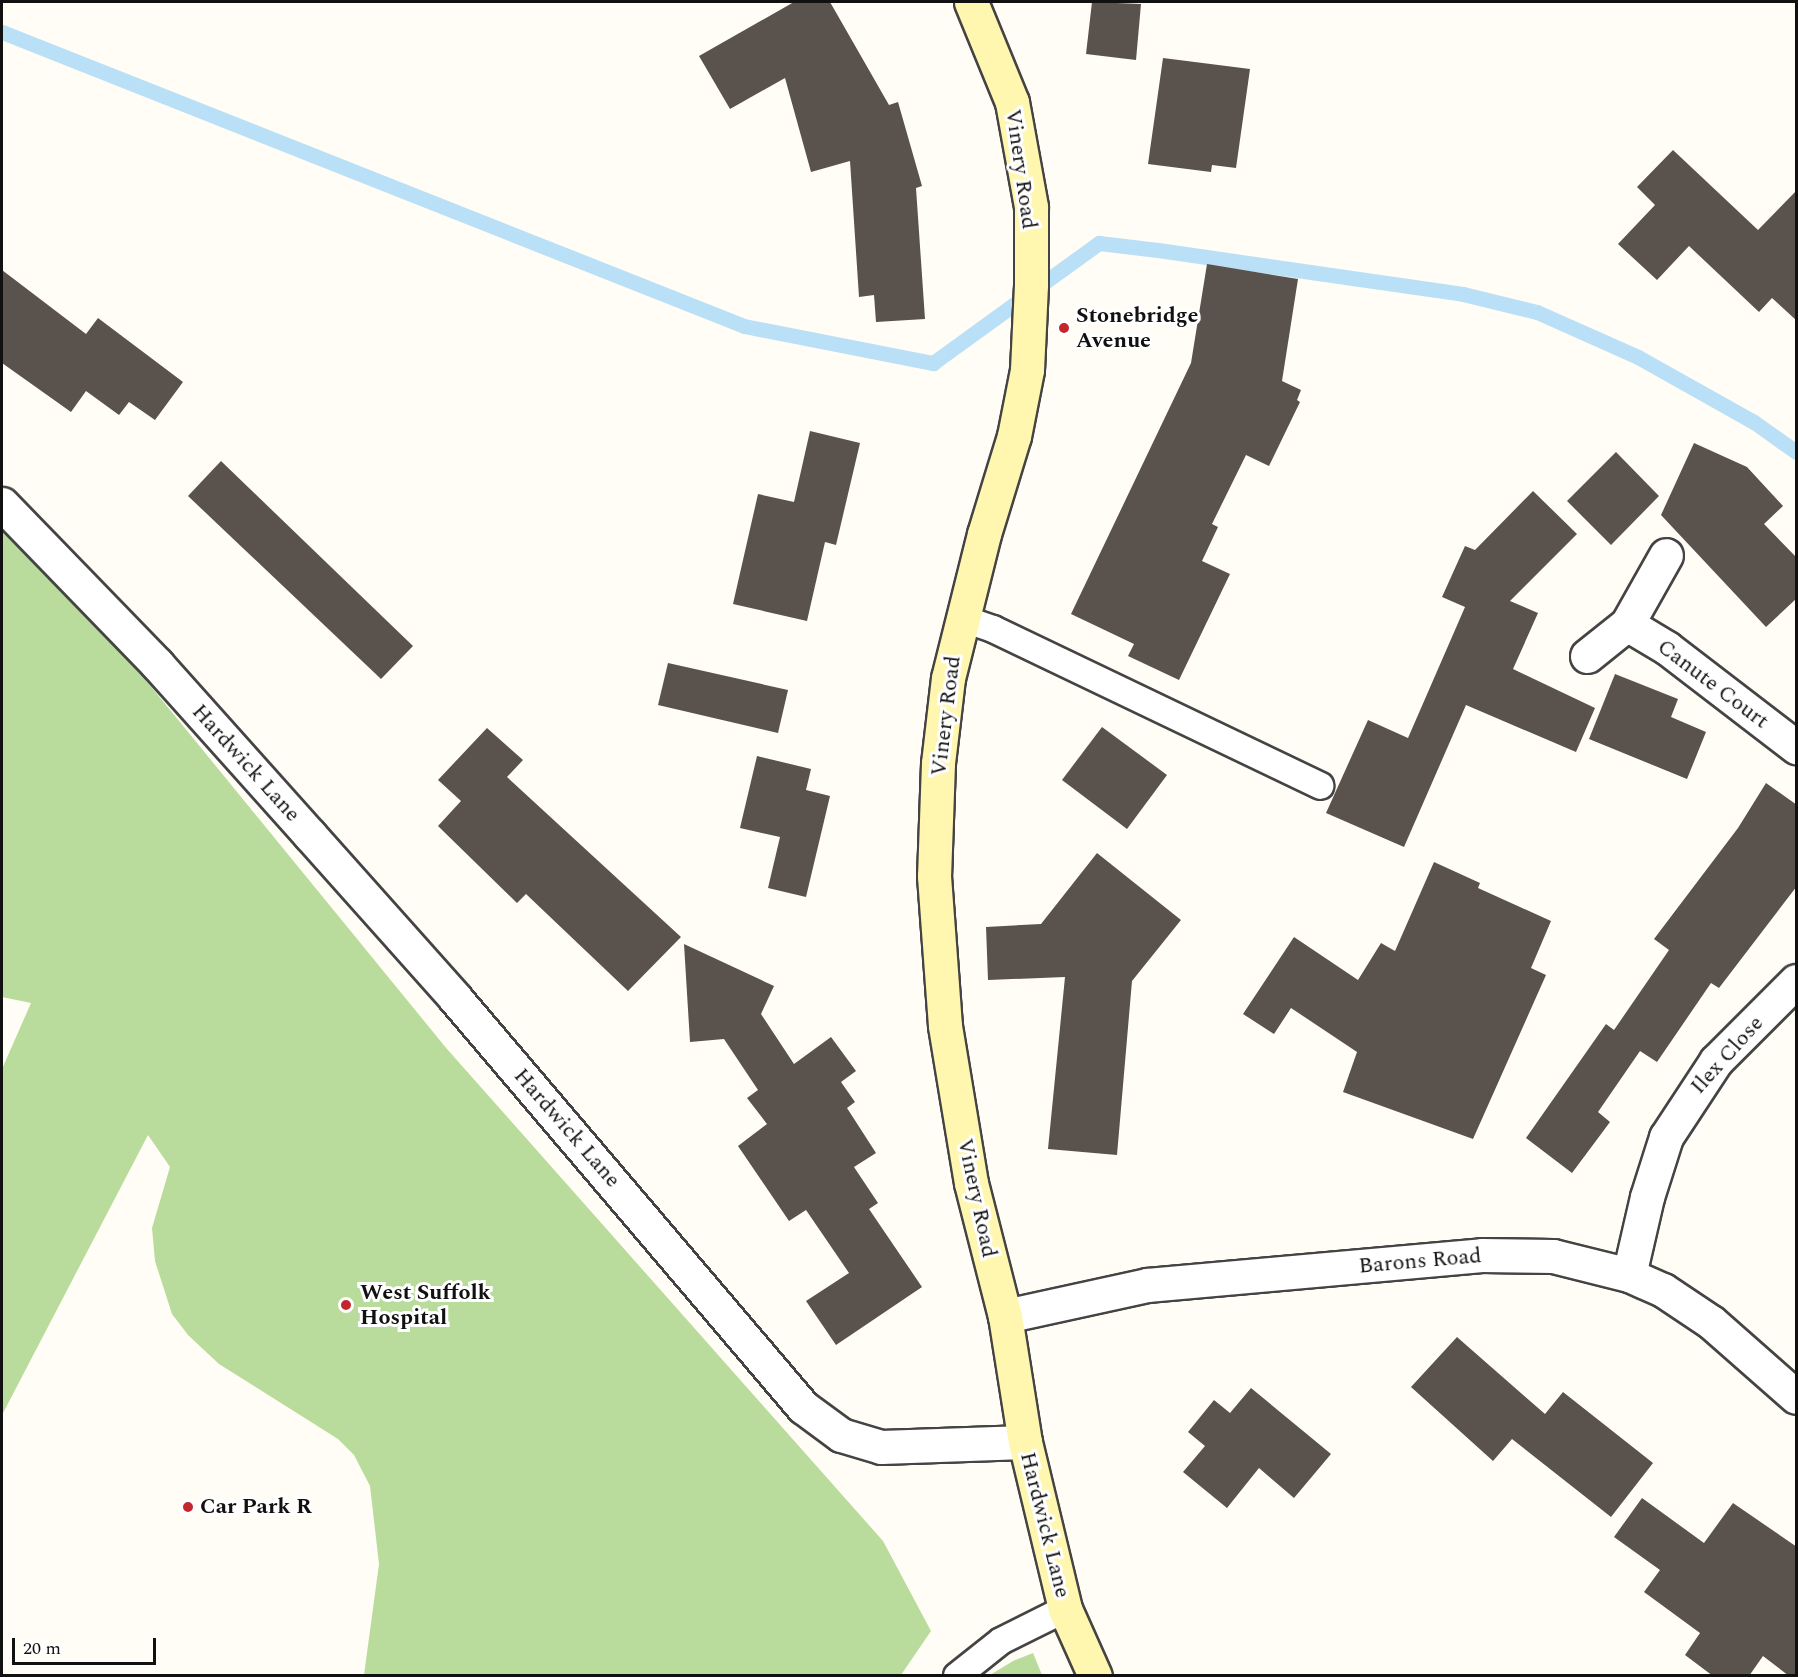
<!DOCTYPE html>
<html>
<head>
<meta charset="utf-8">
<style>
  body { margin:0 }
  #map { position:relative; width:1798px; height:1677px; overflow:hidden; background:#fffdf5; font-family:Spectral,serif }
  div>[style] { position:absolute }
  .forest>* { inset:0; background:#b9dc9c }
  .stream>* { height:15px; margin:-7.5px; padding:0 7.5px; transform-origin:7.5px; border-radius:7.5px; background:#b9e0f7 }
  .building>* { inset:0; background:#5a524d }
  .roads { filter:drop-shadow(2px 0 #444) drop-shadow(-2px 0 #444) drop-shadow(0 2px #444) drop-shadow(0 -2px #444) }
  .lane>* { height:26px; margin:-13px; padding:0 13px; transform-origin:13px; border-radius:13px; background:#fff }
  .street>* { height:33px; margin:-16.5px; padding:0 16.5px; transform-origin:16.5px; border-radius:16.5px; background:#fff }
  .secondary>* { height:33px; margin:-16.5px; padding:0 16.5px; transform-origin:16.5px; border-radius:16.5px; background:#fff6b0 }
  .dots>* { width:16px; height:16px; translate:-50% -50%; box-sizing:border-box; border:3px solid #fff; border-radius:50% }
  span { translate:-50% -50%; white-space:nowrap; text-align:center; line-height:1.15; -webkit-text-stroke:6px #fff; paint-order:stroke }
  .street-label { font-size:22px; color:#111 }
  .poi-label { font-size:22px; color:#111; font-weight:700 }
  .left { translate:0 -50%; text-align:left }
  .frame { position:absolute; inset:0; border:3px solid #111; pointer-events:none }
  .scale { position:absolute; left:12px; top:1638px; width:144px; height:27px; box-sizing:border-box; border:3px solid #111; border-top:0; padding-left:8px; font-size:18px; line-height:21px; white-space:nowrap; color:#111; -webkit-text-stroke:4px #fff; paint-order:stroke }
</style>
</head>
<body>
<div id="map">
  <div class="forest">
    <i style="clip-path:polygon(2px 519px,77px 596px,447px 1049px,883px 1541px,931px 1631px,901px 1675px,364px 1675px,379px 1564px,370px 1486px,354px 1455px,338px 1439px,219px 1364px,188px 1335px,172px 1314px,155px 1261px,152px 1228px,170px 1167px,148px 1135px,2px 1415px,2px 1069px,31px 1003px,2px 997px)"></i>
    <i style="clip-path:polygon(1033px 1653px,1042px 1675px,990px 1675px,1013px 1661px)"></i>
  </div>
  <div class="stream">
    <i style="left:2px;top:32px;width:798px;rotate:21.61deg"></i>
    <i style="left:744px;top:326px;width:193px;rotate:11.1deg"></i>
    <i style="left:933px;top:363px;width:205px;rotate:-35.9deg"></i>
    <i style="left:1099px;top:243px;width:59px;rotate:6.8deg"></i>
    <i style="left:1158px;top:250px;width:308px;rotate:8.2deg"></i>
    <i style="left:1463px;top:294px;width:76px;rotate:13.7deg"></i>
    <i style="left:1537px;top:312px;width:111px;rotate:24deg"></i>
    <i style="left:1638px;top:357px;width:133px;rotate:29.3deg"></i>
    <i style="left:1754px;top:422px;width:52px;rotate:35.5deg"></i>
  </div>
  <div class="building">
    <i style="clip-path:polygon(794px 2px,830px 2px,889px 105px,898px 102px,922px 186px,916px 188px,925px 319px,876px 322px,874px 295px,859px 297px,850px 161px,811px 172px,785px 78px,730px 109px,699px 56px)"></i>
    <i style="clip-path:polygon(1092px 2px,1141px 4px,1136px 60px,1086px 54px)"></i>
    <i style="clip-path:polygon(1163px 58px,1250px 69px,1236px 168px,1212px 165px,1211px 172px,1148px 164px)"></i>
    <i style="clip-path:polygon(1673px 150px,1758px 230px,1797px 190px,1797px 321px,1772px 298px,1759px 312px,1689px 246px,1657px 280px,1618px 244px,1655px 205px,1637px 187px)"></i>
    <i style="clip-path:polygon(1207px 264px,1298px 279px,1282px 381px,1301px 390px,1297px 400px,1300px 402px,1269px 466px,1246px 455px,1212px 524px,1218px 527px,1202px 561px,1230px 574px,1179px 680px,1128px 656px,1134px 644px,1071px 614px,1191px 363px)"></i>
    <i style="clip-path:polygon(2px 270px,86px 334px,98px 318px,183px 382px,155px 420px,129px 402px,119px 415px,86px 391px,71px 412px,2px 363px)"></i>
    <i style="clip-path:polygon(810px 431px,860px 443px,836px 545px,825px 542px,807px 621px,733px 604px,758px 494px,794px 502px)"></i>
    <i style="clip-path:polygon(1694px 443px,1747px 467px,1783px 506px,1764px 524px,1797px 558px,1797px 598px,1766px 627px,1661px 515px)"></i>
    <i style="clip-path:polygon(1616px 452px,1659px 496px,1611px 545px,1567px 501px)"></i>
    <i style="clip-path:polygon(221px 461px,413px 646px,381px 679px,188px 496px)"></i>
    <i style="clip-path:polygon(1533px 491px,1577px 534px,1510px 601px,1538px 613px,1513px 669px,1595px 708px,1576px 752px,1466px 705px,1404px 847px,1326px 813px,1368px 720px,1408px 738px,1465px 607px,1442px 597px,1465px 546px,1475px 550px)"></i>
    <i style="clip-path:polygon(668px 663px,788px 690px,778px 733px,658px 705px)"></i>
    <i style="clip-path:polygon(1615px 674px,1678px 699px,1671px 717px,1706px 732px,1687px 779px,1589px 739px)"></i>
    <i style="clip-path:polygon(1102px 727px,1167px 775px,1127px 829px,1062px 780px)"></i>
    <i style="clip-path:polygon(487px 728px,523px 760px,507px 777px,681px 937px,628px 991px,526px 894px,517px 903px,438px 826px,461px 801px,438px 780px)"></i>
    <i style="clip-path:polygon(757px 756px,811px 769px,806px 790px,830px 796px,806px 897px,768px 888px,780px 837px,740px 828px)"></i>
    <i style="clip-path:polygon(1766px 783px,1797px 805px,1797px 886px,1719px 988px,1711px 983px,1657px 1062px,1640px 1051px,1598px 1112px,1610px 1122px,1572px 1173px,1526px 1138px,1606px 1024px,1614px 1030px,1669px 950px,1654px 939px,1738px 828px)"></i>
    <i style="clip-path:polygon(1097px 853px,1181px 920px,1132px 981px,1117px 1155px,1048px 1149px,1065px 977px,988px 980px,986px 927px,1041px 924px)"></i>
    <i style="clip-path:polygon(1434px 862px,1480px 883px,1478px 888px,1551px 921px,1531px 968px,1546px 975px,1473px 1139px,1343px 1092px,1357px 1052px,1291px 1008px,1274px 1034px,1243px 1014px,1294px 937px,1358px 980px,1381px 943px,1395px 951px)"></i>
    <i style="clip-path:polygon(684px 944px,774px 986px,761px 1014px,794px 1064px,831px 1037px,856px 1071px,841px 1082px,855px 1102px,847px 1108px,876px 1153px,854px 1167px,878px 1203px,869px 1209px,922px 1287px,836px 1345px,806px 1301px,849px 1273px,806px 1210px,789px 1221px,738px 1146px,767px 1124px,747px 1098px,758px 1090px,724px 1039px,690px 1042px)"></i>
    <i style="clip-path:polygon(1457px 1337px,1545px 1414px,1563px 1392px,1653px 1463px,1611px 1517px,1512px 1439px,1493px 1461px,1411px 1387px)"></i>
    <i style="clip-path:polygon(1251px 1388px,1331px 1454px,1294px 1498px,1259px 1468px,1227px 1508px,1183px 1472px,1205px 1446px,1188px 1432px,1214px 1400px,1230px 1413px)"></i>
    <i style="clip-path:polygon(1642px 1498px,1704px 1543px,1733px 1503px,1797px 1547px,1797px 1676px,1789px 1676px,1763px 1656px,1749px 1676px,1713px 1676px,1685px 1655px,1700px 1633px,1644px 1592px,1660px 1570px,1614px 1537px)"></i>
  </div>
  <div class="roads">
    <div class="lane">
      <i style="left:961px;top:618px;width:34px;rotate:19deg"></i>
      <i style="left:993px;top:629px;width:363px;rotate:25.6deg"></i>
      <i style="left:957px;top:1676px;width:56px;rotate:-38.5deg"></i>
      <i style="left:1001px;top:1641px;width:72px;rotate:-26.6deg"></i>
    </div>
    <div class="street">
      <i style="left:2px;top:504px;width:223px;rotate:45.9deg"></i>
      <i style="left:157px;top:664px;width:229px;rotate:48.2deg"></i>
      <i style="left:310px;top:835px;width:218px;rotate:48.3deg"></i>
      <i style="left:455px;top:998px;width:537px;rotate:49.61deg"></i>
      <i style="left:803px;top:1407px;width:47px;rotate:36.4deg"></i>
      <i style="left:841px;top:1435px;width:42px;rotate:16.7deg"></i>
      <i style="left:881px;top:1447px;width:144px;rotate:-2deg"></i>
      <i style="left:1627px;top:624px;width:47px;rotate:31deg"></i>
      <i style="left:1667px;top:648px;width:163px;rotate:37.5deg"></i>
      <i style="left:1587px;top:656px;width:51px;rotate:-38.7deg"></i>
      <i style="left:1627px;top:624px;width:79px;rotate:-60.5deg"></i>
      <i style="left:1629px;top:1275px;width:80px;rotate:-77deg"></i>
      <i style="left:1647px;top:1197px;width:63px;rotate:-72.4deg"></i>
      <i style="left:1666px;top:1137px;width:91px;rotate:-56.7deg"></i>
      <i style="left:1716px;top:1061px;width:113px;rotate:-45deg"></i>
      <i style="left:1005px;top:1316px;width:145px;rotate:-12.3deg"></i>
      <i style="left:1147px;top:1285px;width:336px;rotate:-5.1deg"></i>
      <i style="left:1482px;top:1255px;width:71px;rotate:0.8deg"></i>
      <i style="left:1553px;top:1256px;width:78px;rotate:14deg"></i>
      <i style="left:1629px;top:1275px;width:37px;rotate:24deg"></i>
      <i style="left:1663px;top:1290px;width:58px;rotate:33.7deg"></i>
      <i style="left:1711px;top:1322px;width:113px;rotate:41.4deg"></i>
    </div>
    <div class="secondary">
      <i style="left:971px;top:2px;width:108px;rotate:67.7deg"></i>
      <i style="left:1012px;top:102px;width:107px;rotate:79.7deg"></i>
      <i style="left:1031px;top:207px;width:78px;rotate:90deg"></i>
      <i style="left:1031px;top:285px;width:85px;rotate:92.7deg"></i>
      <i style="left:1027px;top:370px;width:67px;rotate:101.1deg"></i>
      <i style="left:1014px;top:436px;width:102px;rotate:107deg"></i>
      <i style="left:984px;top:534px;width:148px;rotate:104deg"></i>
      <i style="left:948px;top:678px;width:86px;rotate:96.7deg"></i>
      <i style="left:938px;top:763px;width:113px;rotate:92deg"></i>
      <i style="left:934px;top:876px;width:150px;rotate:85.8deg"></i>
      <i style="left:945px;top:1026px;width:159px;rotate:80.6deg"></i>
      <i style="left:971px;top:1183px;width:137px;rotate:75.7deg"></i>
      <i style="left:1005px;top:1316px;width:128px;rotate:81deg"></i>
      <i style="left:1025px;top:1442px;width:172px;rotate:76.5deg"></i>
      <i style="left:1065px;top:1609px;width:73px;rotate:65.9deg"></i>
    </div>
  </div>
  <div class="dots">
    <i style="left:1064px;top:328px;background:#c4262e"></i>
    <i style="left:346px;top:1305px;background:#c4262e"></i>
    <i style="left:188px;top:1507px;background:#c4262e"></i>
  </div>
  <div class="street-label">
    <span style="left:1021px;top:169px;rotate:82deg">Vinery Road</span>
    <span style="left:1713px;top:684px;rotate:37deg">Canute Court</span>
    <span style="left:946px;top:716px;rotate:-83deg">Vinery Road</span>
    <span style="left:246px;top:763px;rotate:48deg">Hardwick Lane</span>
    <span style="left:1727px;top:1055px;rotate:-48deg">Ilex Close</span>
    <span style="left:567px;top:1128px;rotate:49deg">Hardwick Lane</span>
    <span style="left:977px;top:1198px;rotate:78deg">Vinery Road</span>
    <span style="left:1420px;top:1261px;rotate:-5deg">Barons Road</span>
    <span style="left:1045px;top:1525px;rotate:76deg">Hardwick Lane</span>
  </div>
  <div class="poi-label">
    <span class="left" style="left:1076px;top:328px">Stonebridge<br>Avenue</span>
    <span class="left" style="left:360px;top:1305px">West Suffolk<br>Hospital</span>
    <span class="left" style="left:200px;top:1507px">Car Park R</span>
  </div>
  <div class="frame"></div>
  <div class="scale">20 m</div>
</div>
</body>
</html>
